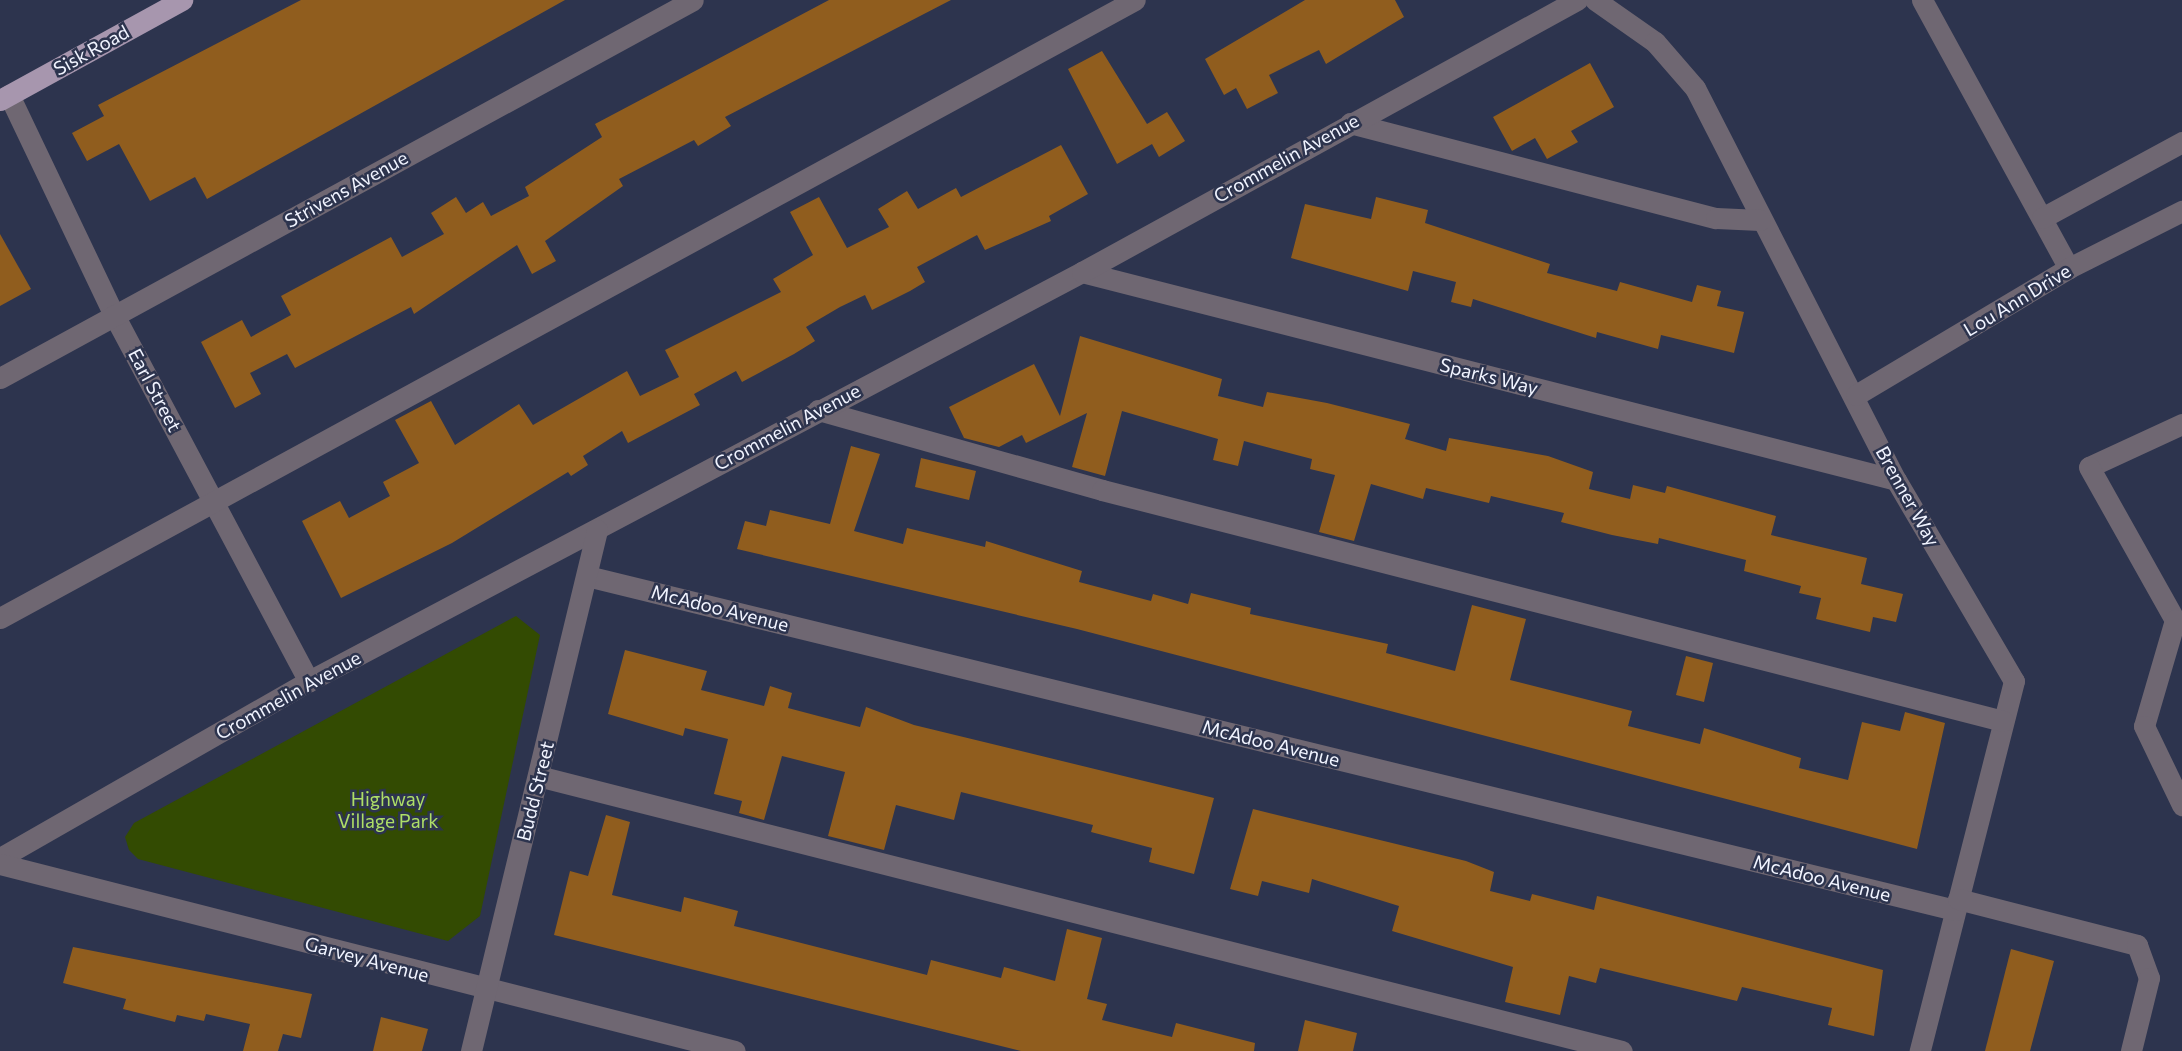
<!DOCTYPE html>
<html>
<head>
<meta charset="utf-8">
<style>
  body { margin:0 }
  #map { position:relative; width:2182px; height:1051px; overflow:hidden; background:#2d344e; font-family:Commissioner,sans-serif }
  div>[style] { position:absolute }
  .green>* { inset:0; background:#334b02 }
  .building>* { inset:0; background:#905d1e }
  .minor>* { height:21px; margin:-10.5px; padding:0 10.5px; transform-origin:10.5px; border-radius:10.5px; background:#6f6772 }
  .major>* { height:21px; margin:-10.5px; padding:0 10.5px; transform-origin:10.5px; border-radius:10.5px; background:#a796ae }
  span { translate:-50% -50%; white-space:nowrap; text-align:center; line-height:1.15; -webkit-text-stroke:5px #2d344e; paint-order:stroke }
  .street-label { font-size:19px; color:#f1f4ff }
  .park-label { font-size:19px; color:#aede67 }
</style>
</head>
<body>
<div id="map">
  <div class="green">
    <i style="clip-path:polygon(516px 616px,540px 635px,480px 916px,448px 941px,138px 859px,129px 850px,125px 837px,134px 823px)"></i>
  </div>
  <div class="building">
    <i style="clip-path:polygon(301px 0,565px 0,207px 199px,195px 177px,150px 201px,119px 144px,87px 161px,72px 133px,104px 116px,98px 105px)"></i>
    <i style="clip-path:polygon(829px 0,951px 0,725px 117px,731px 126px,698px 146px,694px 140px,619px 179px,623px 186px,545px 241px,556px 261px,532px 274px,517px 245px,414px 314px,411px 307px,295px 368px,287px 354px,250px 373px,261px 394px,235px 408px,201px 342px,242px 320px,251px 337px,291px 315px,281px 296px,391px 237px,402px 257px,444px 234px,431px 213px,456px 197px,466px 213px,483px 202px,491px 216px,529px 196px,525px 187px,602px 137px,595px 124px)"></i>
    <i style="clip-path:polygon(1305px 0,1395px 0,1404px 17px,1326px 64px,1319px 50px,1269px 75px,1278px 93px,1247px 109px,1236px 88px,1224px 95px,1205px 59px)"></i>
    <i style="clip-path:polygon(1102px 51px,1147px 124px,1167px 112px,1185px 141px,1159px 157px,1152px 144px,1117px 164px,1068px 69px)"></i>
    <i style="clip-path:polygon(1590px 63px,1614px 107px,1571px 131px,1578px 142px,1547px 159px,1535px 138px,1512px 151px,1493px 117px)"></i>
    <i style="clip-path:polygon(1061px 145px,1088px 194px,1049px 216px,1051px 221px,985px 250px,977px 235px,917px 267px,925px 282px,910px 291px,872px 310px,865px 295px,840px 307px,806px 327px,815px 341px,794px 354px,742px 382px,736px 371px,694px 394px,700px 405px,628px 443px,622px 431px,583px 456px,588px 465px,571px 476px,568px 472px,452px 543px,341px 598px,302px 521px,340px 501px,349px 518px,390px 496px,383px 482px,419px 463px,395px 420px,431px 401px,455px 445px,519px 404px,533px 425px,627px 371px,640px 396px,679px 377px,665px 350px,781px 292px,773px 279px,813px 255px,790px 212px,819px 197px,847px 248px,889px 227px,878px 209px,907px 191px,918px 209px,956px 188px,961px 197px)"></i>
    <i style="clip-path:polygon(1376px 197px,1428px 210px,1425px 223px,1550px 264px,1547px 273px,1617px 291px,1620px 282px,1692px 302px,1697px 285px,1721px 291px,1717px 306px,1744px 312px,1734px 353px,1661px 335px,1658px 349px,1597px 332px,1596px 338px,1473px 299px,1471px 307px,1451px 302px,1456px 282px,1413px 271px,1408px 291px,1291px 258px,1305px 204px,1371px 219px)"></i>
    <i style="clip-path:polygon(0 234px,31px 289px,0 306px)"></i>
    <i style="clip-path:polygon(1080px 336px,1222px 379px,1218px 396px,1263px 407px,1267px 392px,1327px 403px,1410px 424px,1405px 439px,1446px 451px,1449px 438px,1548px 456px,1593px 472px,1589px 489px,1630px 499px,1633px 485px,1665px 493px,1667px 486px,1776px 516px,1771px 535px,1867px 558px,1861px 584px,1903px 594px,1896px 622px,1873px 617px,1870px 632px,1816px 619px,1821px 598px,1799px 593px,1801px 586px,1744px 571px,1746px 560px,1659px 538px,1658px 544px,1612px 535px,1561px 522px,1564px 513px,1491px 496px,1489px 503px,1426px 488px,1423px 499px,1371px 484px,1354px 541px,1319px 532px,1335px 475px,1310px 469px,1312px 459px,1244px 441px,1238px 466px,1213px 460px,1218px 439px,1122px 411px,1105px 476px,1072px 467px,1087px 413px,1026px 443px,1022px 435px,999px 447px,964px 438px,949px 407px,1034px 364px,1060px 416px)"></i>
    <i style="clip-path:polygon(851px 446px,880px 454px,854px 531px,903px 544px,907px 528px,985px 547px,986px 541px,1082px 571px,1079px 582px,1151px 601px,1153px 594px,1188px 604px,1191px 593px,1251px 608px,1250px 614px,1388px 644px,1386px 653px,1455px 671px,1472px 605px,1526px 619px,1510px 680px,1632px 711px,1628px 726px,1700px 744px,1704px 728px,1801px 758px,1799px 768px,1848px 780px,1862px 722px,1900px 731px,1905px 712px,1945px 723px,1917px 849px,1077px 629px,737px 549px,745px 521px,766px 526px,770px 510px,830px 524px)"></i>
    <i style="clip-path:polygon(921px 458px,976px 471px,969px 500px,915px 487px)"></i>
    <i style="clip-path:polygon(625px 650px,707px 671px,701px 690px,764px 706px,770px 686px,792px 693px,788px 708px,860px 727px,866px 707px,914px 725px,1214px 798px,1194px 874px,1149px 862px,1152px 848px,1091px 832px,1093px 825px,961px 792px,954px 820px,896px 805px,884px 850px,828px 836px,845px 772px,782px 756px,764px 820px,739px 813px,742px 801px,714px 794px,728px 739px,685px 728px,683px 736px,608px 714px)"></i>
    <i style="clip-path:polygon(1686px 656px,1713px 663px,1704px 702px,1676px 695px)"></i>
    <i style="clip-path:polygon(1253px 809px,1466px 861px,1494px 872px,1490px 891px,1530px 901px,1532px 894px,1594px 910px,1597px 896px,1883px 970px,1874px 1036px,1828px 1025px,1832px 1008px,1742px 987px,1737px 1001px,1600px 968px,1596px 983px,1569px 976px,1560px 1015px,1505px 1002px,1513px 967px,1392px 931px,1399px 906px,1312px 879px,1309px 893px,1262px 881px,1258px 896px,1230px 889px)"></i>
    <i style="clip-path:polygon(606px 815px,630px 822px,612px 895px,681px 912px,684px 897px,738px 911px,734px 926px,927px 975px,931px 960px,1001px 978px,1004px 967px,1055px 981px,1067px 929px,1102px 938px,1087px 999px,1107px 1004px,1102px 1020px,1172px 1037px,1176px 1023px,1255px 1043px,1254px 1051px,1021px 1051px,554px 935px,570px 871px,588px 876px)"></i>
    <i style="clip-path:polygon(73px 947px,312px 994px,301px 1038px,283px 1034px,278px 1051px,243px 1051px,250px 1024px,206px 1014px,204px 1021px,177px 1015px,175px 1022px,123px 1009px,126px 999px,63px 983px)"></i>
    <i style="clip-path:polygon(2011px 949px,2054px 961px,2030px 1051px,1985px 1051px)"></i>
    <i style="clip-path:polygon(381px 1017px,428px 1029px,422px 1051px,373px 1051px)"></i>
    <i style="clip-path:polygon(1305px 1020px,1357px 1033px,1353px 1051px,1298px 1051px)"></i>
  </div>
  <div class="minor">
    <i style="left:1595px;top:0;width:73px;rotate:35deg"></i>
    <i style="left:1655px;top:42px;width:61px;rotate:49deg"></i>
    <i style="left:1695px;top:88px;width:441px;rotate:62.9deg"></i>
    <i style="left:1896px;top:480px;width:233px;rotate:59.6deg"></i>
    <i style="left:2014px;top:681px;width:382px;rotate:104.3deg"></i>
    <i style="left:1922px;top:0;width:306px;rotate:61.3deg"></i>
    <i style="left:9px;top:95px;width:244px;rotate:64.5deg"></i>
    <i style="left:114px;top:315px;width:415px;rotate:62deg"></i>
    <i style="left:1350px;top:123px;width:378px;rotate:14.6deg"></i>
    <i style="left:1716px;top:218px;width:44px;rotate:2.6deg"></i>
    <i style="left:2042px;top:218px;width:159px;rotate:-28.5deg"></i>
    <i style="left:1082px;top:272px;width:840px;rotate:14.33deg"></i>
    <i style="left:0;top:378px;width:789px;rotate:-28.61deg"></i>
    <i style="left:1856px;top:395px;width:248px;rotate:-30.8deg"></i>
    <i style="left:2069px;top:268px;width:127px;rotate:-26.8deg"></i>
    <i style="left:818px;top:410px;width:295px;rotate:15.7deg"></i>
    <i style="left:1102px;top:490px;width:930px;rotate:14.38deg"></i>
    <i style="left:2182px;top:424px;width:102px;rotate:155.2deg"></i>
    <i style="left:2089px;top:467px;width:176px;rotate:60.7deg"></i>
    <i style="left:2175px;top:620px;width:110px;rotate:106.3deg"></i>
    <i style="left:2144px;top:726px;width:88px;rotate:64.3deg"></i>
    <i style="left:587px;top:576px;width:1408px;rotate:13.72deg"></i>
    <i style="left:0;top:618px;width:1292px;rotate:-28.57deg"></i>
    <i style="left:538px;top:776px;width:1118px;rotate:14.24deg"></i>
    <i style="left:0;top:858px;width:356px;rotate:-29.8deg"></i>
    <i style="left:309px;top:681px;width:875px;rotate:-27.88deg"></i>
    <i style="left:1082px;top:272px;width:565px;rotate:-28.79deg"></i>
    <i style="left:0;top:864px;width:758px;rotate:14.27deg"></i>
    <i style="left:1958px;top:899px;width:185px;rotate:14.4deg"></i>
    <i style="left:2137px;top:945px;width:35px;rotate:70deg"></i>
    <i style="left:2149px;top:978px;width:75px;rotate:103.9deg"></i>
    <i style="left:471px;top:1051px;width:536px;rotate:-76.4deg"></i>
  </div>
  <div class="major">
    <i style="left:0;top:100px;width:208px;rotate:-28.8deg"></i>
  </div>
  <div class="street-label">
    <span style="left:91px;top:50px;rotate:-29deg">Sisk Road</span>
    <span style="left:1286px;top:158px;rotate:-29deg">Crommelin Avenue</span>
    <span style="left:346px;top:189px;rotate:-29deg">Strivens Avenue</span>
    <span style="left:2017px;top:300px;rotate:-31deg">Lou Ann Drive</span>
    <span style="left:1489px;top:376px;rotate:14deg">Sparks Way</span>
    <span style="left:155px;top:390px;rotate:62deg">Earl Street</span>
    <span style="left:787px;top:427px;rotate:-28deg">Crommelin Avenue</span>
    <span style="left:1908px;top:496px;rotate:61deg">Brenner Way</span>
    <span style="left:720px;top:608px;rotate:14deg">McAdoo Avenue</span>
    <span style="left:288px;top:695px;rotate:-29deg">Crommelin Avenue</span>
    <span style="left:1271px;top:743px;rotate:14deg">McAdoo Avenue</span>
    <span style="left:535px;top:791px;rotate:-76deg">Budd Street</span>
    <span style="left:1822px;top:878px;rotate:14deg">McAdoo Avenue</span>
    <span style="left:367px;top:959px;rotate:15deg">Garvey Avenue</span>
  </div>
  <div class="park-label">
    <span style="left:388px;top:810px">Highway<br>Village Park</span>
  </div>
</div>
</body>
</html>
